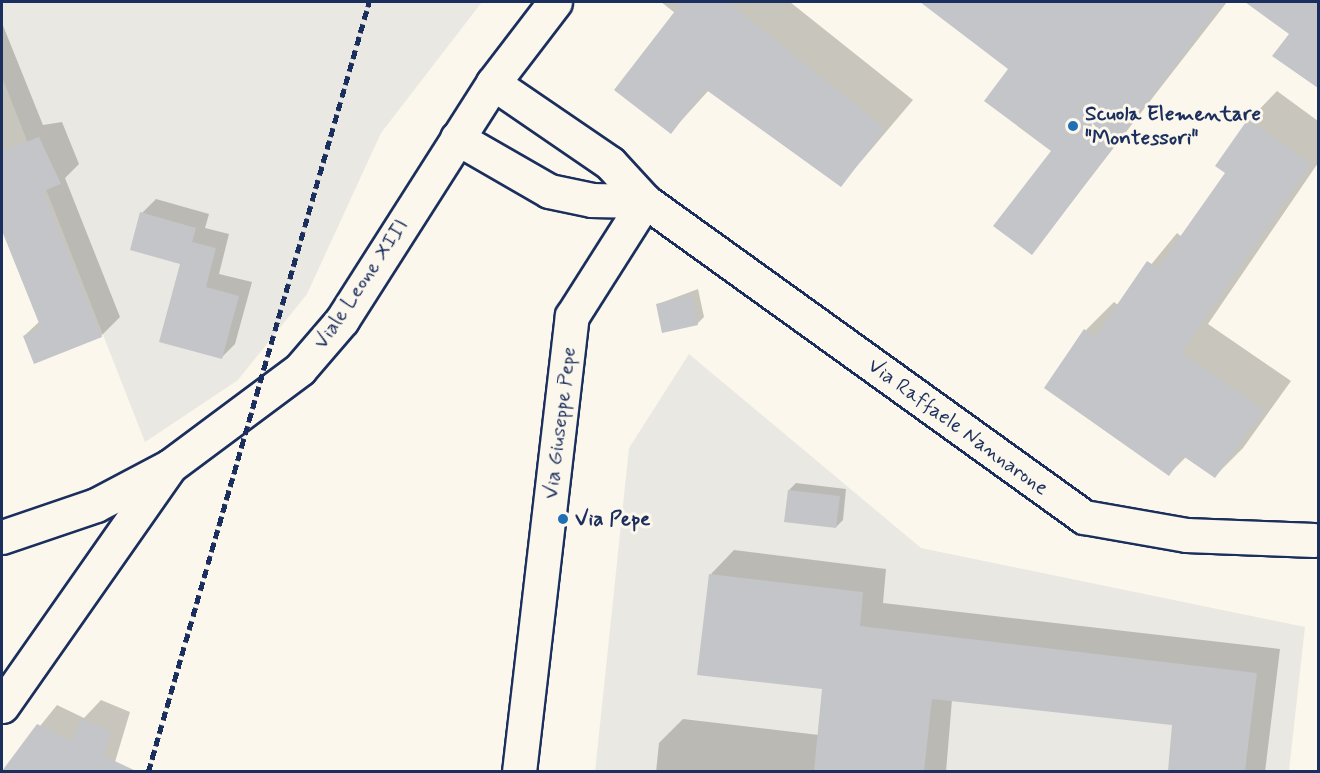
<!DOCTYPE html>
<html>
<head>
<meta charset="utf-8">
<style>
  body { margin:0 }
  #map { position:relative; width:1320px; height:773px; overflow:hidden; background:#fbf7ec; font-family:Mynerve,sans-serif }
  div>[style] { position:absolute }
  .built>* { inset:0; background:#eae8e2 }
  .shadow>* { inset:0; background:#0003 }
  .building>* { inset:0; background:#c3c5c9 }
  .roads { filter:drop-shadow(2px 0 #1b2f5e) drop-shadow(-2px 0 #1b2f5e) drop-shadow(0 2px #1b2f5e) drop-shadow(0 -2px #1b2f5e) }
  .minor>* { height:33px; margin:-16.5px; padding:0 16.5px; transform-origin:16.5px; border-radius:16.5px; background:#fbf7ec }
  .tertiary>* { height:33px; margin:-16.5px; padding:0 16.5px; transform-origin:16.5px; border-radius:16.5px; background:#fbf7ec }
  .secondary>* { height:33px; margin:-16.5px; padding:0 16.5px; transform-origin:16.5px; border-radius:16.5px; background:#fbf7ec }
  .rail>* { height:4.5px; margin-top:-2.25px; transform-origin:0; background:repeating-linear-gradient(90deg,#1b2f5e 0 9px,transparent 0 13.5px) }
  .dots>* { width:16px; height:16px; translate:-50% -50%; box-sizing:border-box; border:3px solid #fbf7ec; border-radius:50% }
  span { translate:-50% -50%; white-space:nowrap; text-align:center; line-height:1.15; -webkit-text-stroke:6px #fbf7ec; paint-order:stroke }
  .poi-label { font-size:21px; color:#1b2f5e; font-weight:700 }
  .left { translate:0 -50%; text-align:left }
  .street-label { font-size:21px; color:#1b2f5e }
  .frame { position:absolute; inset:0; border:3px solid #1b2f5e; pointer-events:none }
</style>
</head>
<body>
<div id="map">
  <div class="built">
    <i style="clip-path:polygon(2px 2px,482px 2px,381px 133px,307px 294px,238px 380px,145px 442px,2px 77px)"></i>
    <i style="clip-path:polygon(689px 354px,921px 548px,1305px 627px,1289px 771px,595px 772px,629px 448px)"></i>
  </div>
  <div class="shadow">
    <i style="clip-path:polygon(661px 2px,790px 2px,913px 100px,841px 185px,709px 90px,671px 132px,675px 13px)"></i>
    <i style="clip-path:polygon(922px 2px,1227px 2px,1032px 253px,1053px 150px,1010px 68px)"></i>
    <i style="clip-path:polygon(1248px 2px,1318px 2px,1318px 86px,1274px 56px,1291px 33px)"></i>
    <i style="clip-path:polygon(2px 23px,43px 125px,62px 122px,79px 164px,65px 178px,120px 317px,101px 336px,24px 336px,40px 321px,2px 227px)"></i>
    <i style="clip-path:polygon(1277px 91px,1318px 121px,1318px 163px,1208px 324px,1291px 381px,1243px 448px,1215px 476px,1186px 457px,1169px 474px,1086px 330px,1114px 302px,1118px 305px,1177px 233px,1182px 237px,1227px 173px,1249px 120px)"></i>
    <i style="clip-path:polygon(156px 199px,209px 214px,205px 228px,229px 234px,219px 274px,252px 282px,235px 344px,221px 358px,182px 263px,142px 213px)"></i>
    <i style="clip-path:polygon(698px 289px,704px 317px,697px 324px,658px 304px)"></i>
    <i style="clip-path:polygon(796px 483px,846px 489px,843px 520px,836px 527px,789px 490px)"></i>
    <i style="clip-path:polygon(734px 550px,886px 569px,883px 603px,1280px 649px,1265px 772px,1169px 772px,1174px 724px,952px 700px,946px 772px,656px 772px,659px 743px,683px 719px,819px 735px,823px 688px,711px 574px)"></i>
    <i style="clip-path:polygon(101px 700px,130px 712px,112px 772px,3px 772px,57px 705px,84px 718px)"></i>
  </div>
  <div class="building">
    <i style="clip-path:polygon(682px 2px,728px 2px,885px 129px,841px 187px,705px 89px,671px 134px,614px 90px)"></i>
    <i style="clip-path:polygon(920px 2px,1223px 2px,1032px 255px,993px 226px,1051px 151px,984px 101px,1008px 69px)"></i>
    <i style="clip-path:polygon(1245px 2px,1318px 2px,1318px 88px,1272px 56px,1289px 34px)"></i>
    <i style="clip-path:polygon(1248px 119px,1311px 164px,1181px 353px,1264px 410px,1215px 478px,1183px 456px,1169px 476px,1044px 388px,1084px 329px,1095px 337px,1147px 261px,1158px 268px,1225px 173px,1215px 166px)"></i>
    <i style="clip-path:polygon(39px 137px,61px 184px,43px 191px,102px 337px,34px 364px,23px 336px,41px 328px,2px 231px,2px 151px)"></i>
    <i style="clip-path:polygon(140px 212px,196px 228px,192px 242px,216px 248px,206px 287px,239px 296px,222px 359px,159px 342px,180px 264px,130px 250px)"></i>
    <i style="clip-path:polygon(692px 295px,698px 325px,662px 333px,656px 304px)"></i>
    <i style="clip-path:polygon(788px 490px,840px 496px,836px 528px,784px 522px)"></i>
    <i style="clip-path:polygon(709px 574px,863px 592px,860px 626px,1257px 673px,1245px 771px,1168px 771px,1172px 725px,932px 699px,924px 771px,814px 771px,822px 689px,697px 675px)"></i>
    <i style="clip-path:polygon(81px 719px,111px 731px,104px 756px,136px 771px,2px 771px,37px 724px,72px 741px)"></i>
  </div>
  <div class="roads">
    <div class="minor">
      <i style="left:493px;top:83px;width:142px;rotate:34.4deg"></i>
      <i style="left:610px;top:163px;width:52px;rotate:47.4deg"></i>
      <i style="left:645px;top:201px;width:541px;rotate:35.75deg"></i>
      <i style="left:1084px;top:517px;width:104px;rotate:10deg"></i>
      <i style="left:1186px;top:535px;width:128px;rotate:2.2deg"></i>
      <i style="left:457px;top:138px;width:106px;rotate:29.9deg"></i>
      <i style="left:549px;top:191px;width:44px;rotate:11.8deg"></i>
      <i style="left:592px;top:200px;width:53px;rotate:1.1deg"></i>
      <i style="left:519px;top:772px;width:459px;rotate:-83.4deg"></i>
      <i style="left:572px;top:316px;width:136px;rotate:-57.6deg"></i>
    </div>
    <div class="tertiary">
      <i style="left:2px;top:706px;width:293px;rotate:-55deg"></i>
    </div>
    <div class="secondary">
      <i style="left:2px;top:537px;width:99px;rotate:-18.8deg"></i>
      <i style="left:96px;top:505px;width:84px;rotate:-27.8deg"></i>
      <i style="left:170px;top:466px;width:162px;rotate:-36.7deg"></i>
      <i style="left:300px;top:369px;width:65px;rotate:-49.4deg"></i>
      <i style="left:342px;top:320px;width:281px;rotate:-57.5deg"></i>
      <i style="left:493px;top:83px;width:102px;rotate:-52.6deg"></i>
    </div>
  </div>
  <div class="rail">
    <i style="left:148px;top:772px;width:801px;rotate:-73.99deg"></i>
  </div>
  <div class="dots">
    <i style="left:1073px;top:126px;background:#1f6fb2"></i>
    <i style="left:563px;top:519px;background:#1f6fb2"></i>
  </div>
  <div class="poi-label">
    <span class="left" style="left:1085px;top:126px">Scuola Elementare<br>"Montessori"</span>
    <span class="left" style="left:575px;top:519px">Via Pepe</span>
  </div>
  <div class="street-label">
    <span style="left:361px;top:284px;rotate:-56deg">Viale Leone XIII</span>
    <span style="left:560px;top:423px;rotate:-83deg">Via Giuseppe Pepe</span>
    <span style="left:958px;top:427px;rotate:36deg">Via Raffaele Nannarone</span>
  </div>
  <div class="frame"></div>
</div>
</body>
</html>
